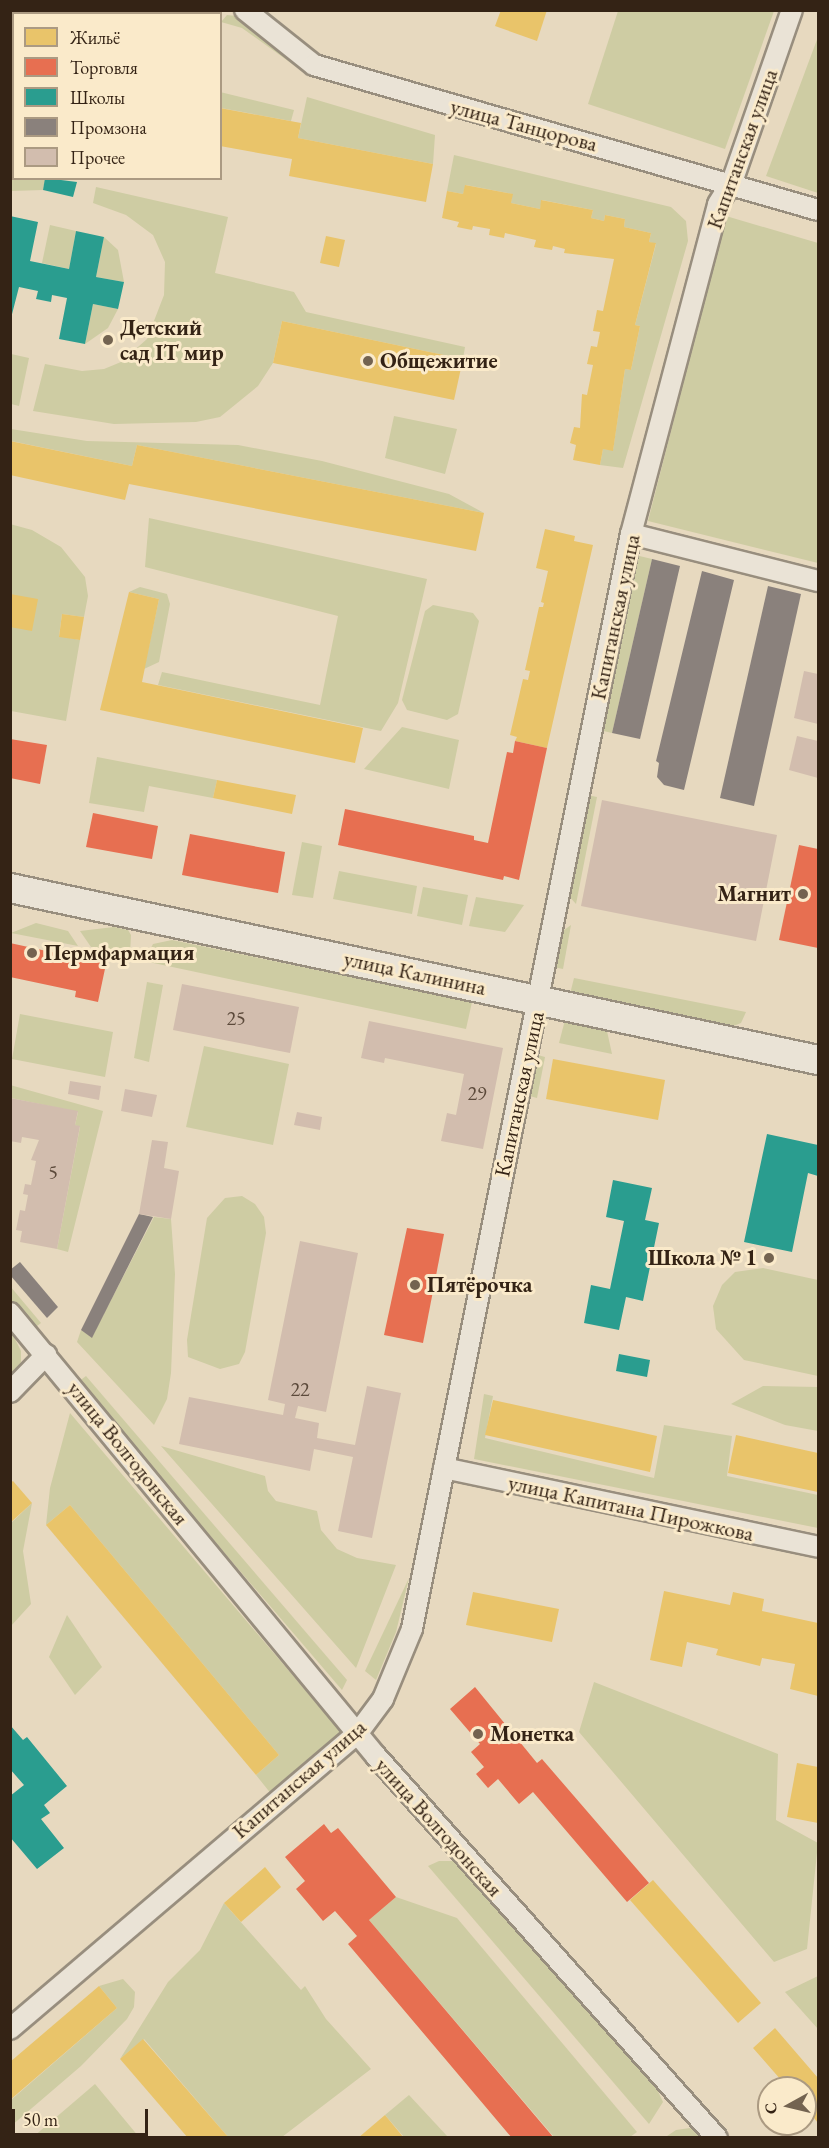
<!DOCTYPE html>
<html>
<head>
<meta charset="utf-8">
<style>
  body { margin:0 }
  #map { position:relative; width:829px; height:2148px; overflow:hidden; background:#e7d9bf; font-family:"EB Garamond",serif }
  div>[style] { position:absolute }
  .green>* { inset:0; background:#cecca3 }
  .homes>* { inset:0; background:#e9c46a }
  .shops>* { inset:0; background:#e76f51 }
  .schools>* { inset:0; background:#2a9d8f }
  .industry>* { inset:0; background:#8a817c }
  .building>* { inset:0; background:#d2bdae }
  .roads { filter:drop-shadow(2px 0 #988e7e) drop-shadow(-2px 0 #988e7e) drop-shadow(0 2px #988e7e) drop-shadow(0 -2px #988e7e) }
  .street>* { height:20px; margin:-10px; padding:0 10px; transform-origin:10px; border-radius:10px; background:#eae3d6 }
  .secondary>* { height:28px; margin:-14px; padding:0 14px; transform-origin:14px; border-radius:14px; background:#eae3d6 }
  .dots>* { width:16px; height:16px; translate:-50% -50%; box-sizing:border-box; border:3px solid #faeaca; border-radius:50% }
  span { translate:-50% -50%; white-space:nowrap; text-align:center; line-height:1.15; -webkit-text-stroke:6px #faeaca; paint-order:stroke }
  .number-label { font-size:20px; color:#5c4a3b }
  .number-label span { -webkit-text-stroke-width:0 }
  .street-label { font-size:22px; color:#342315 }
  .poi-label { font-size:22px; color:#342315; font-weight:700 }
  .left { translate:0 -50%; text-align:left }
  .right { translate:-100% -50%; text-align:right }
  .frame { position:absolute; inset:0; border:12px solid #342315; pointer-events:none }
  .legend { position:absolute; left:12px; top:12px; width:210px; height:168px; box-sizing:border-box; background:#faeaca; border:2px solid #ab9a82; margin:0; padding:8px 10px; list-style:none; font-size:18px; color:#342315 }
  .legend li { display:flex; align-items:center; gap:12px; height:30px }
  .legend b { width:30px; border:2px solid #ab9a82 }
  .north { position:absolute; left:757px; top:2076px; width:60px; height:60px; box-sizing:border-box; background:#faeaca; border:2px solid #ab9a82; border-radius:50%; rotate:262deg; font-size:16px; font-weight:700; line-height:24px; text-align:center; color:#342315 }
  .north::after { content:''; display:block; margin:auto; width:21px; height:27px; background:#736350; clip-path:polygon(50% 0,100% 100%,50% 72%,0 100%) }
  .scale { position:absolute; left:12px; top:2109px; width:136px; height:27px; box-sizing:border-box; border:3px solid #342315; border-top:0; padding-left:8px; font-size:18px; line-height:21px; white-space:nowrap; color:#342315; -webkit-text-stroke:4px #faeaca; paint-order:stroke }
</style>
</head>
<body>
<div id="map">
  <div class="green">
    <i style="clip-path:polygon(11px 11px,103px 11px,14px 14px,13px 63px)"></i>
    <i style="clip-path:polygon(618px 11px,774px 11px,725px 149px,588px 104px)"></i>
    <i style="clip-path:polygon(227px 15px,236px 16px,295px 66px,242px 28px,221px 22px)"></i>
    <i style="clip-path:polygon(818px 37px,818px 193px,766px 176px)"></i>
    <i style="clip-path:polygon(220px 92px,294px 110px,291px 121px,221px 108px)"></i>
    <i style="clip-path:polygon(307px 97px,435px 135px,433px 164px,298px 138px)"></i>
    <i style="clip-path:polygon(12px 132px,14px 178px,45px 179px,43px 190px,11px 191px)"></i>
    <i style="clip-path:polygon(454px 155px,671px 207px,686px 221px,688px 241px,623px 468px,600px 465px,603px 449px,613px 450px,625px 369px,631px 370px,640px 326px,635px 325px,656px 244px,649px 242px,651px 233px,624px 227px,625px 219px,605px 215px,604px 221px,591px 218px,593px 210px,542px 200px,540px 209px,511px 203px,512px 194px,466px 185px,463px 194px,447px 191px)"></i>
    <i style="clip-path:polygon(96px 187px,228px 217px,215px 273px,294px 292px,306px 312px,465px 347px,463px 359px,282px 321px,273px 363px,258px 386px,220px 417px,196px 422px,114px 424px,33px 411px,45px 364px,82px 371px,104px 369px,121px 362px,147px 339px,164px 295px,165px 262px,153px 235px,126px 215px,93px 203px)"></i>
    <i style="clip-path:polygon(726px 216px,818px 243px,818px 563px,648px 521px)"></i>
    <i style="clip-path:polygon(50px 225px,76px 231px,69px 269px,42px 263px)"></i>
    <i style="clip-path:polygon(104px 237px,118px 250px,124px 282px,96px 277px)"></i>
    <i style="clip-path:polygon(93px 304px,118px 309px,108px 328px,85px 344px)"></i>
    <i style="clip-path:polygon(11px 354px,29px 358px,19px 406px,11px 404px)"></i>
    <i style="clip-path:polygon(394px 416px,457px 429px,445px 474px,385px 458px)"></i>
    <i style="clip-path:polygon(11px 429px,87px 441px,238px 445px,322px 461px,449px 494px,484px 513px,137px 445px,132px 466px,11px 441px)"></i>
    <i style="clip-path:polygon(149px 518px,427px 579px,398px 703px,381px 731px,158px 685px,162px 672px,320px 705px,338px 616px,145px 567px)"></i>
    <i style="clip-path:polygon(10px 524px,32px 530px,61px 547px,85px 577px,88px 596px,84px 617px,62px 614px,59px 636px,80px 640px,66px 721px,11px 711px)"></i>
    <i style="clip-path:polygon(631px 554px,652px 559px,612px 733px,595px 729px)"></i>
    <i style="clip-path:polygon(140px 587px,167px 594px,170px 604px,159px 662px,144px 669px,159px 599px,129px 592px)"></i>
    <i style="clip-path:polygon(433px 605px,473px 613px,479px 621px,458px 714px,447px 720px,407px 710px,402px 700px,425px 611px)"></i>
    <i style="clip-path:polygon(402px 727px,459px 740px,449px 789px,364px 769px)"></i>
    <i style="clip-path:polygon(97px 757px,217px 780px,213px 798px,149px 786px,144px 812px,89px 803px)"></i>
    <i style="clip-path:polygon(587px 795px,597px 797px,576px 904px,568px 895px)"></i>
    <i style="clip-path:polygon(302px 842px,322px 846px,313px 898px,292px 895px)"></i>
    <i style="clip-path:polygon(339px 871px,417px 886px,412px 914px,333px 899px)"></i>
    <i style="clip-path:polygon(423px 887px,468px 895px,462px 925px,417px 916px)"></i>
    <i style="clip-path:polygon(476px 897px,524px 905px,505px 932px,469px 926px)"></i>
    <i style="clip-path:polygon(36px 923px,68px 931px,78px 946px,11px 933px)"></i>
    <i style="clip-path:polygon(571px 925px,563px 969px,553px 967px,560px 933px)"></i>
    <i style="clip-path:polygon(114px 927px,128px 930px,131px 935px,130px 955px,91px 947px,80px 931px)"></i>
    <i style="clip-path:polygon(172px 940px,472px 1002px,466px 1029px,144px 961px,153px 944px)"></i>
    <i style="clip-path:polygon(574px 978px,746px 1012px,741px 1023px,731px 1027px,570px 994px)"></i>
    <i style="clip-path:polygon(147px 982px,163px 985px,149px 1062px,134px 1058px)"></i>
    <i style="clip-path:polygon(20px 1014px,113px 1032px,105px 1077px,12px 1059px)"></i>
    <i style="clip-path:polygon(565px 1020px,607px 1031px,612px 1054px,559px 1043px)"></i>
    <i style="clip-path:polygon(204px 1046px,289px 1064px,273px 1145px,186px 1127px)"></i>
    <i style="clip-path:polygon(534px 1054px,545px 1057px,537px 1098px,526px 1095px)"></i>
    <i style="clip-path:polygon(10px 1085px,103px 1111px,68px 1252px,57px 1249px,80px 1127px,75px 1125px,78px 1112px,11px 1098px)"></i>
    <i style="clip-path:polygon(242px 1196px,255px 1204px,264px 1217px,266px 1233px,245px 1352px,239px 1364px,220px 1369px,188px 1357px,187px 1340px,207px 1218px,225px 1198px)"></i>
    <i style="clip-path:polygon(154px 1217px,171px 1219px,175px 1274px,171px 1373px,167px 1399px,154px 1425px,77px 1342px,81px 1330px,92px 1337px)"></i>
    <i style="clip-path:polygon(763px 1268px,818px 1280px,818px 1376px,744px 1360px,716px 1329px,713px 1306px,722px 1285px,735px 1272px)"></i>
    <i style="clip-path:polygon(10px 1286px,41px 1323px,33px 1329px,11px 1302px)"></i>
    <i style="clip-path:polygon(11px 1331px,21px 1351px,21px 1362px,11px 1384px)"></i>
    <i style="clip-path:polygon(86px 1376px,347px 1680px,342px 1690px,78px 1382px)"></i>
    <i style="clip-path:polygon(763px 1386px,818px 1387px,818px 1431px,785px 1425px,731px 1404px)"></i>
    <i style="clip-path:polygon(484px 1394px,493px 1396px,485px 1438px,654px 1478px,664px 1425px,732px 1436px,727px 1476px,818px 1495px,818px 1528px,474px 1459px)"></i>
    <i style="clip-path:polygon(70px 1413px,345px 1737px,272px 1795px,256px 1775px,279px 1755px,70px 1505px,46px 1525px,50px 1488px)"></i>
    <i style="clip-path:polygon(161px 1446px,265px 1476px,268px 1491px,276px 1501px,317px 1511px,321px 1530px,337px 1549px,357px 1558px,396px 1565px,356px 1668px)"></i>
    <i style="clip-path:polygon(32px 1503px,23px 1551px,31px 1604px,11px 1626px,11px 1523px)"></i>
    <i style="clip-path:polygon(409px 1578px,396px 1632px,376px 1680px,365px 1671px)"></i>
    <i style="clip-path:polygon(67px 1615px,102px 1667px,75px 1695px,49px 1657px)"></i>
    <i style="clip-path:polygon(594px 1682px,778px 1754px,776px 1820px,818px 1843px,807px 1949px,774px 1962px,579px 1732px)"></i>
    <i style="clip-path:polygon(439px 1861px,454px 1861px,472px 1872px,656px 2087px,663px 2102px,649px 2124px,428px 1866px)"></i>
    <i style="clip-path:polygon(396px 1897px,457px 1918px,637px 2132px,630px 2137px,554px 2137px,369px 1920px)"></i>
    <i style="clip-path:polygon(224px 1903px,301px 1990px,305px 1986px,326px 2019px,371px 2069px,282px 2137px,229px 2138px,144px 2039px,120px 2059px,168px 1982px,200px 1950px)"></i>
    <i style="clip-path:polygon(818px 1976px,818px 2029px,785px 1992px)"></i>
    <i style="clip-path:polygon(123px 1979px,135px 1992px,134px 2007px,127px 2019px,81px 2066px,11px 2126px,11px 2100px,117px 2008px,99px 1986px)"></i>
    <i style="clip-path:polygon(95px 2084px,139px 2137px,33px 2137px)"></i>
    <i style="clip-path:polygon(409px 2095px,448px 2137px,404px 2137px,385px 2115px)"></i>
    <i style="clip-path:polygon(690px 2128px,705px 2138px,664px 2138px,676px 2130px)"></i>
  </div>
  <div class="homes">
    <i style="clip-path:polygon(501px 10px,547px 10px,537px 41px,495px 26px)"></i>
    <i style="clip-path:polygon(10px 62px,14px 63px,14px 98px,10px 98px)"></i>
    <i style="clip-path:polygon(220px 108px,301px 123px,298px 138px,433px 164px,426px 202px,289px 176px,292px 159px,220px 146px)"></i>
    <i style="clip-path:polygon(465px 185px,513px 194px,511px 203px,540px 209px,541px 200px,593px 210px,591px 218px,604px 221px,605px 215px,625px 219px,624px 227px,651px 233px,649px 242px,656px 243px,635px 325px,640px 326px,631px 370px,625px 369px,613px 451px,603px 449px,600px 465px,573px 460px,576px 445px,570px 443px,574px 427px,580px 428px,582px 394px,587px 395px,593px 365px,587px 364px,591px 346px,597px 347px,600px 332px,593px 331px,597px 310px,603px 311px,614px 259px,564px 253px,565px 249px,553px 246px,552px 250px,534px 247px,536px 240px,505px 233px,504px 238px,489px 235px,490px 229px,473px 226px,472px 230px,457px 227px,459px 222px,442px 218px,447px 191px,463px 194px)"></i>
    <i style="clip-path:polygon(326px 236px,345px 240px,339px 267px,320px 263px)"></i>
    <i style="clip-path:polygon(282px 321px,463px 359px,454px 400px,273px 363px)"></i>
    <i style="clip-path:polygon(10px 441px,132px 466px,137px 445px,484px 513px,476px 551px,129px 484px,125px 500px,10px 475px)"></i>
    <i style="clip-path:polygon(545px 529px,575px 536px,574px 541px,593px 545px,547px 748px,515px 741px,517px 737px,510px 735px,523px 679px,528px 680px,530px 671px,525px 670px,539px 607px,543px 607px,544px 603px,541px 602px,548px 571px,536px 568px)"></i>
    <i style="clip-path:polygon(129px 592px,159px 599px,142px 682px,363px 728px,355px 763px,100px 710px)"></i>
    <i style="clip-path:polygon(10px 594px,38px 599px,32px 631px,10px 627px)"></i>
    <i style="clip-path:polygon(62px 614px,84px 617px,80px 640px,59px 637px)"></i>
    <i style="clip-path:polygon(217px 780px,296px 795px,292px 814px,213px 798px)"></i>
    <i style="clip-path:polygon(553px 1059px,665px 1080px,658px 1120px,546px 1099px)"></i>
    <i style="clip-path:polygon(493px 1400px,657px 1436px,650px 1472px,485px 1435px)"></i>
    <i style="clip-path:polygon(736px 1435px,818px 1453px,818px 1492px,728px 1473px)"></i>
    <i style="clip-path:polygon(13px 1481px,32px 1503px,10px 1523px,10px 1483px)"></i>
    <i style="clip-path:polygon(70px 1505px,279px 1755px,256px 1775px,46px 1525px)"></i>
    <i style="clip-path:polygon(664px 1591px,730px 1605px,733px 1592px,764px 1599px,762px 1611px,818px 1623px,818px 1696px,790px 1689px,795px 1664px,762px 1658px,760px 1666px,716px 1655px,718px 1649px,687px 1642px,682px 1667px,650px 1660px)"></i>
    <i style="clip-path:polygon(473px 1592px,559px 1609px,552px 1642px,466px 1625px)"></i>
    <i style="clip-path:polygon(797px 1763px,818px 1767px,818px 1823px,787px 1817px)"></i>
    <i style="clip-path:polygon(265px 1867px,281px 1887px,241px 1922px,224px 1903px)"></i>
    <i style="clip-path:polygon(653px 1880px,761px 2003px,738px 2023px,630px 1900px)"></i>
    <i style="clip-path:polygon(99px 1986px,117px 2008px,10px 2100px,10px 2062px)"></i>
    <i style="clip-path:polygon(775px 2028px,818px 2078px,818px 2123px,805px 2107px,805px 2088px,788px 2088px,753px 2048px)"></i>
    <i style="clip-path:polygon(143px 2039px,229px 2138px,188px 2138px,120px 2059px)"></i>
    <i style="clip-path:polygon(385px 2115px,404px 2138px,358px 2138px)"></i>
  </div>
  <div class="shops">
    <i style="clip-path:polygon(10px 739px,47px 745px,40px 784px,10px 778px)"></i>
    <i style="clip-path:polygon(515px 741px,547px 748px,519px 880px,504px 876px,503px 880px,338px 845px,345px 809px,474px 836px,474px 840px,488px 843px,507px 752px,513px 753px)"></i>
    <i style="clip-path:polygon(93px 813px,158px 826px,152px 859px,86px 847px)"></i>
    <i style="clip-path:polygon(190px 834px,285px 852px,278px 893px,182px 875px)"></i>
    <i style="clip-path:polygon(799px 845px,818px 849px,818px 948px,779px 940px)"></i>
    <i style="clip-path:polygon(10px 943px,106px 964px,98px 1002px,75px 997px,76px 991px,10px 977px)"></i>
    <i style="clip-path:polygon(407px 1228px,444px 1234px,423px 1343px,384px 1335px)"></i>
    <i style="clip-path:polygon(475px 1687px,537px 1763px,542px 1759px,649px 1883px,627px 1902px,533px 1792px,519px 1804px,498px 1779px,488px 1788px,476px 1774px,484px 1767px,471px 1752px,480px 1744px,450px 1709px)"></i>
    <i style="clip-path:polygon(324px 1824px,331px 1833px,338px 1828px,396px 1897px,369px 1920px,554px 2138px,512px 2138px,348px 1944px,357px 1936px,335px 1911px,323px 1921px,296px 1889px,305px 1881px,285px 1857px)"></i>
  </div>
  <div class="schools">
    <i style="clip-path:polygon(45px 178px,77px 182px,73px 197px,43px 190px)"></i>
    <i style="clip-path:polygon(10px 216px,38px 222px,30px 261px,69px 269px,76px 231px,104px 237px,96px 277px,124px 282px,118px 309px,93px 304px,85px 344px,59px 339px,67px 298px,52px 295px,51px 302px,36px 299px,38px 291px,19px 287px,10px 322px)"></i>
    <i style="clip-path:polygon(767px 1134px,818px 1145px,818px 1176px,808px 1173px,792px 1252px,744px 1242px)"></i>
    <i style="clip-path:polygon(613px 1180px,652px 1188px,645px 1220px,659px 1223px,643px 1301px,626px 1297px,619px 1330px,584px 1323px,591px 1285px,610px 1289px,624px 1221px,606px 1217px)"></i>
    <i style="clip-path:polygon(619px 1354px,650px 1360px,647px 1377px,616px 1371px)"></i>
    <i style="clip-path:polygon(10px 1725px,23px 1740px,27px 1737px,67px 1786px,44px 1805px,50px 1813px,41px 1819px,64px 1848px,37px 1869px,10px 1837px,10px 1796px,24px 1785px,10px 1769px)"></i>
  </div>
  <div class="industry">
    <i style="clip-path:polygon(652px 559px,680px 566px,640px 739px,612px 733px)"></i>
    <i style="clip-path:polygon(702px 571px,734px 580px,684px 790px,664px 785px,657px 777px,659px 763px,656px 761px)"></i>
    <i style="clip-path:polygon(768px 586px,801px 594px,754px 806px,720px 798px)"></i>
    <i style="clip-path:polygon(139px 1214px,153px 1217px,92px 1338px,81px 1330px)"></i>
    <i style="clip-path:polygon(20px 1262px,58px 1307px,47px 1318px,10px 1275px,10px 1270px)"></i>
  </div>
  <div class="building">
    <i style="clip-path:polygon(804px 671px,818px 674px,818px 724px,794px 718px)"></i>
    <i style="clip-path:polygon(797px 736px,818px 741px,818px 778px,789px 770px)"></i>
    <i style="clip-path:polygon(602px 800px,777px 835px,756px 941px,581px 906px)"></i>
    <i style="clip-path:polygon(182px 984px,299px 1007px,290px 1053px,173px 1030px)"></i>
    <i style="clip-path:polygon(369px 1021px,503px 1048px,483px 1149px,441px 1141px,447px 1113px,456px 1115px,464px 1074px,385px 1058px,384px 1063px,361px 1058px)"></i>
    <i style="clip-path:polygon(70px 1081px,101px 1086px,99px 1100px,68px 1094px)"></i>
    <i style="clip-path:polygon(125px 1089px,157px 1095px,152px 1117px,121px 1111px)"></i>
    <i style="clip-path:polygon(10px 1098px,78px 1111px,75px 1125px,80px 1126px,57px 1249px,20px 1242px,22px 1231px,16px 1230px,20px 1210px,25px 1211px,28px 1195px,23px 1194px,25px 1184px,31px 1185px,36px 1161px,31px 1160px,39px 1140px,22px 1137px,21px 1143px,10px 1141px)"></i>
    <i style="clip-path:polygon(297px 1112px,322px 1117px,320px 1130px,294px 1125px)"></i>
    <i style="clip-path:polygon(152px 1140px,168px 1142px,164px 1168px,179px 1171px,171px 1219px,139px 1214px)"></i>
    <i style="clip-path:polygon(300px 1241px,358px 1253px,326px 1412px,298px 1406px,295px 1418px,319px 1423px,317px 1438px,355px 1445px,367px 1386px,401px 1393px,372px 1538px,338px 1531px,353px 1457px,314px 1449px,310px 1471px,179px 1444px,189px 1397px,283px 1415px,285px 1404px,268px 1400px)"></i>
  </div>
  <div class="roads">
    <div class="street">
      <i style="left:245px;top:10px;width:88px;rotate:38.6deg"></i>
      <i style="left:314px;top:65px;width:524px;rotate:16.05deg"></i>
      <i style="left:631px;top:534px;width:193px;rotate:14.1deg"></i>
      <i style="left:10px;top:1313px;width:575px;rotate:50.44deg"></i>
      <i style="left:376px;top:1756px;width:512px;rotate:48.25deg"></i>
      <i style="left:10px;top:1392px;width:52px;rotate:-45.8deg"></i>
      <i style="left:444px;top:1468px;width:382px;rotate:11.9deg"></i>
      <i style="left:10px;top:2029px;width:455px;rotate:-40.4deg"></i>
      <i style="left:357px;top:1734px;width:44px;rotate:-53.4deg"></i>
      <i style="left:383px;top:1699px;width:76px;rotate:-67.5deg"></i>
      <i style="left:412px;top:1629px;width:1117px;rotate:-78.69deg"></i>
      <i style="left:631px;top:534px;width:341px;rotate:-75.2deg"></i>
      <i style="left:718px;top:204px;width:26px;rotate:-58deg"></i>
      <i style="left:732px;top:182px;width:182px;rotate:-70.8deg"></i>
    </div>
    <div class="secondary">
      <i style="left:10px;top:888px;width:826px;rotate:12.02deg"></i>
    </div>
  </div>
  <div class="dots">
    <i style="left:108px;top:340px;background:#736350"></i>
    <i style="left:368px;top:361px;background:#736350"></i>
    <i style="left:803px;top:894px;background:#736350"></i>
    <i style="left:32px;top:953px;background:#736350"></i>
    <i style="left:769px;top:1258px;background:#736350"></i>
    <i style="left:415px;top:1285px;background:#736350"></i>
    <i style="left:478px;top:1734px;background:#736350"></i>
  </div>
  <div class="number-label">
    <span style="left:236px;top:1018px">25</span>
    <span style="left:477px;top:1093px">29</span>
    <span style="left:53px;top:1172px">5</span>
    <span style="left:300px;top:1389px">22</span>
  </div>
  <div class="street-label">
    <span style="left:524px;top:125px;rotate:15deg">улица Танцорова</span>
    <span style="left:742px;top:149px;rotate:-70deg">Капитанская улица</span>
    <span style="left:615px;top:617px;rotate:-78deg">Капитанская улица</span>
    <span style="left:415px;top:973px;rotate:12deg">улица Калинина</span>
    <span style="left:519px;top:1094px;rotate:-78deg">Капитанская улица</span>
    <span style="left:128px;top:1453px;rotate:51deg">улица Волгодонская</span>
    <span style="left:631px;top:1508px;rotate:12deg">улица Капитана Пирожкова</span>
    <span style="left:299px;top:1779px;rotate:-41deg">Капитанская улица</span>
    <span style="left:439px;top:1827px;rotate:48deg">улица Волгодонская</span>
  </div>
  <div class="poi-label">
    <span class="left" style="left:120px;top:340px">Детский<br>сад IT мир</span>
    <span class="left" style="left:380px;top:361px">Общежитие</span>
    <span class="right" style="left:791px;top:894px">Магнит</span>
    <span class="left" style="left:44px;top:953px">Пермфармация</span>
    <span class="right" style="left:757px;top:1258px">Школа № 1</span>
    <span class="left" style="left:427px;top:1285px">Пятёрочка</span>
    <span class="left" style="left:490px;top:1734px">Монетка</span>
  </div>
  <div class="frame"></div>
  <ul class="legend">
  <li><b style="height:16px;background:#e9c46a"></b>Жильё</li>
  <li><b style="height:16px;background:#e76f51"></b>Торговля</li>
  <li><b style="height:16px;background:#2a9d8f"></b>Школы</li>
  <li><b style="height:16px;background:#8a817c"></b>Промзона</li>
  <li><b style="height:16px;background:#d2bdae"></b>Прочее</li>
  </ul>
  <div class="north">С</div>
  <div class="scale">50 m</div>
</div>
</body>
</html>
